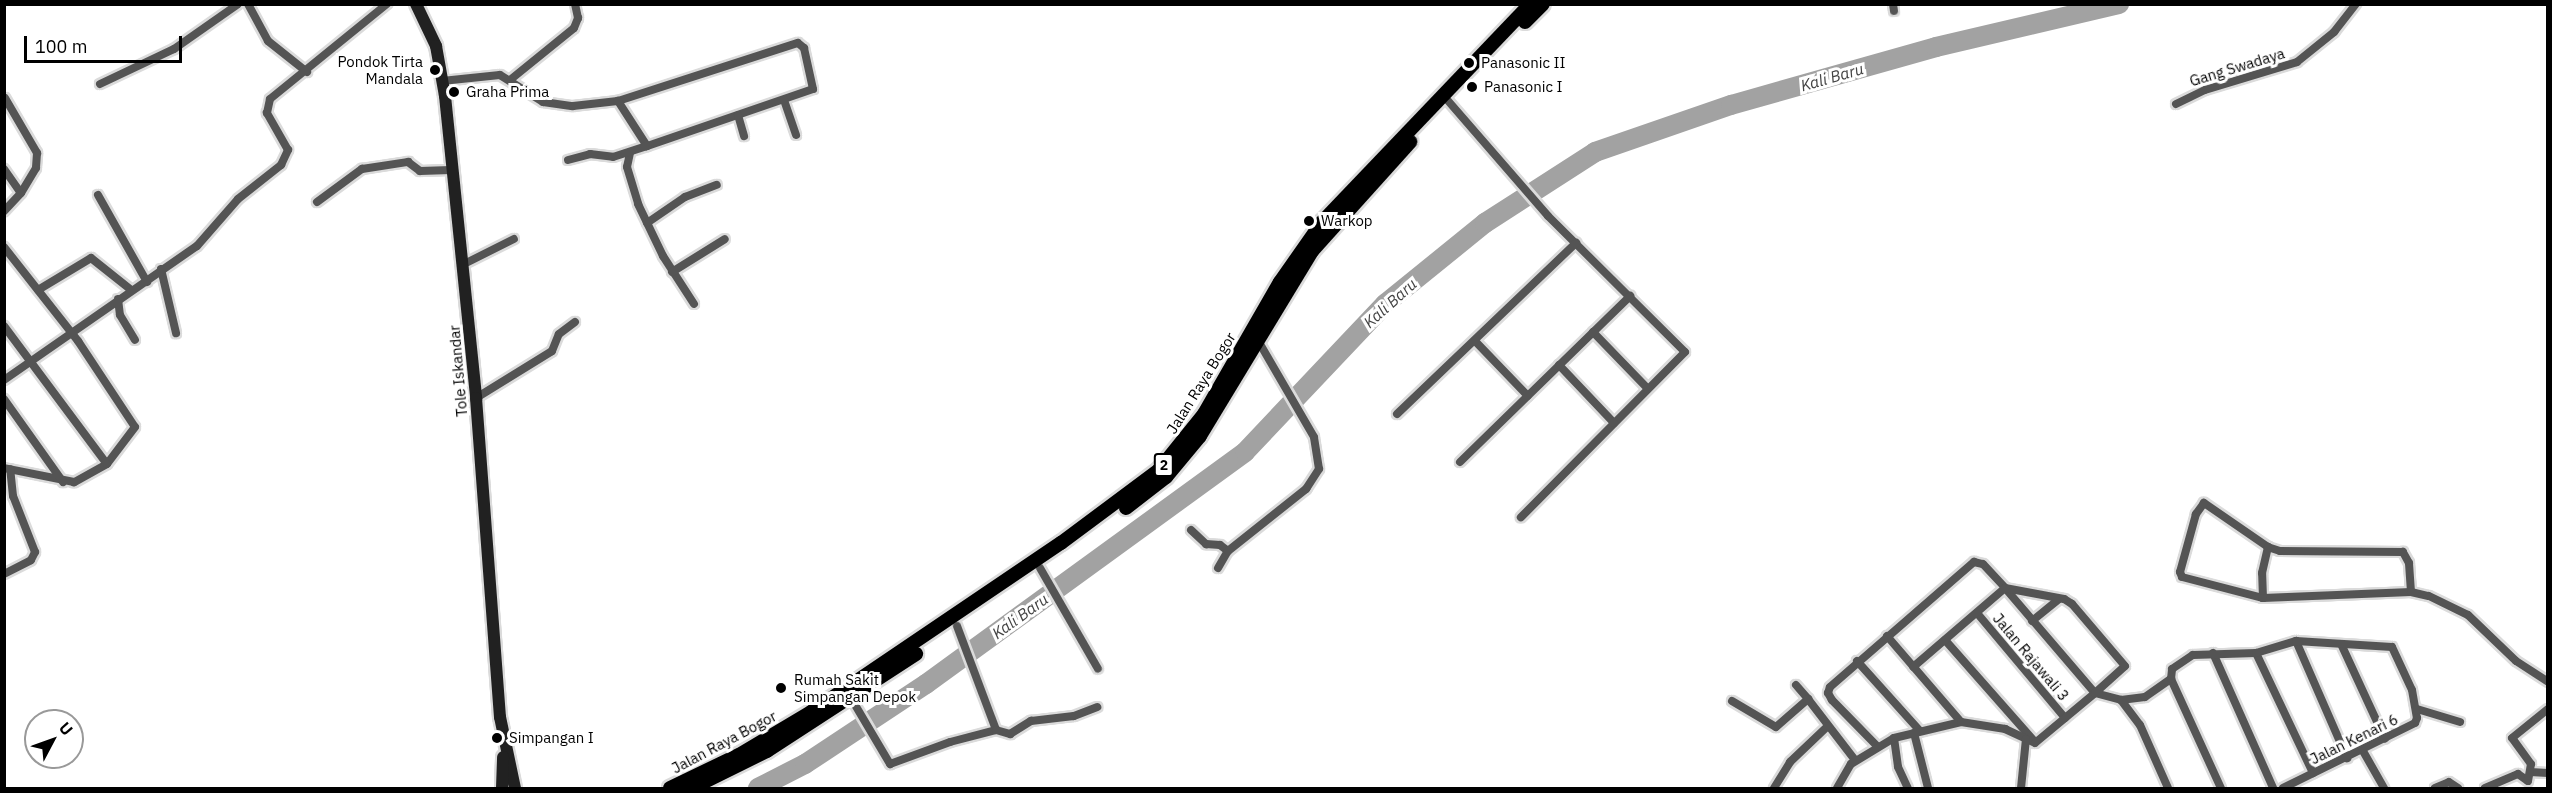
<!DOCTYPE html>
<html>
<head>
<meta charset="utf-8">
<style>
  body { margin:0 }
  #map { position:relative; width:2552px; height:793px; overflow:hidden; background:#fff; font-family:"IBM Plex Sans",sans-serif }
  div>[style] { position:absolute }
  .river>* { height:20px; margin:-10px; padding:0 10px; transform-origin:10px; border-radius:10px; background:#a2a2a2 }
  .roads { filter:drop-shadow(2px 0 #dbdbdb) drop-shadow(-2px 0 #dbdbdb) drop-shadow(0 2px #dbdbdb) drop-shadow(0 -2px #dbdbdb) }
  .minor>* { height:8px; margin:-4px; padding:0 4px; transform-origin:4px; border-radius:4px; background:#545454 }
  .secondary>* { height:12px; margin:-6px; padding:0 6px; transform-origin:6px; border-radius:6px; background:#212121 }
  .trunk>* { height:14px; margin:-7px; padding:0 7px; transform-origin:7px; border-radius:7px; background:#000 }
  .dots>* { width:16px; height:16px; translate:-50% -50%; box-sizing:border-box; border:3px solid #fff; border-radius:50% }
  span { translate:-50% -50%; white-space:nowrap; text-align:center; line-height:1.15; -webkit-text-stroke:6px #fff; paint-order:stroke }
  .shield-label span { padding:2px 4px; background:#fff; border:2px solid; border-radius:4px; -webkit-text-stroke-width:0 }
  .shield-label { font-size:14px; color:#000; font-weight:700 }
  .poi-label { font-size:15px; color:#000 }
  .right { translate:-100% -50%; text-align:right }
  .left { translate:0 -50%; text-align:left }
  .street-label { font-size:15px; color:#000 }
  .water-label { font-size:16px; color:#434343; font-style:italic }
  .frame { position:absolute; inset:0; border:6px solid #000; pointer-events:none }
  .north { position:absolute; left:24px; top:709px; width:60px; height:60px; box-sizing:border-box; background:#fff; border:2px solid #999; border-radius:50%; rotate:49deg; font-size:16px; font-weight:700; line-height:24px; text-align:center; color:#000 }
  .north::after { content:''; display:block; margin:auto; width:21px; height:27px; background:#000; clip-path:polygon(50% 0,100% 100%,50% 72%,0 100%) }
  .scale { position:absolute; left:24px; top:36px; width:158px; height:27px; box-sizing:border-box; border:3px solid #000; border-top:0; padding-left:8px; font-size:18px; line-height:21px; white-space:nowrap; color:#000; -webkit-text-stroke:4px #fff; paint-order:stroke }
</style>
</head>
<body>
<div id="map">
  <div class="river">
    <i style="left:758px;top:788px;width:53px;rotate:-27.1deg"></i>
    <i style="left:805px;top:764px;width:145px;rotate:-33.5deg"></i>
    <i style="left:926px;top:684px;width:394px;rotate:-36deg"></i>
    <i style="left:1245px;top:452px;width:204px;rotate:-46.6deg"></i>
    <i style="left:1385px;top:304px;width:129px;rotate:-39deg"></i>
    <i style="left:1485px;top:223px;width:131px;rotate:-32.8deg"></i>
    <i style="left:1595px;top:152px;width:144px;rotate:-19.1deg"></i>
    <i style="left:1731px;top:105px;width:213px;rotate:-15.8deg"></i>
    <i style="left:1936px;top:47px;width:188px;rotate:-13.2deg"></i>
  </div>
  <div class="roads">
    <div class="minor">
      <i style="left:248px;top:4px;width:42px;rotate:61.6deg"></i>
      <i style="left:268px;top:41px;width:50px;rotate:38.5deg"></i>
      <i style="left:1893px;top:4px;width:7px;rotate:82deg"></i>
      <i style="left:510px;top:80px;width:82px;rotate:-39.1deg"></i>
      <i style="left:574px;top:28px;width:11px;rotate:-68deg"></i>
      <i style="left:578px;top:18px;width:14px;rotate:-102deg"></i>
      <i style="left:442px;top:81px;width:58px;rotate:-5.9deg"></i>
      <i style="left:500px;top:75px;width:51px;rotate:32.1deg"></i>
      <i style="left:543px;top:102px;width:30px;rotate:8deg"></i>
      <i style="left:573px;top:106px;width:45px;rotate:-6.3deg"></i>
      <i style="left:618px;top:101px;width:189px;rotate:-17.9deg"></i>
      <i style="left:798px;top:43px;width:8px;rotate:40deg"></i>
      <i style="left:804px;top:48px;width:42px;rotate:77.6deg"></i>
      <i style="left:813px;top:89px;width:176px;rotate:161deg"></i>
      <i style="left:647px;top:146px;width:54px;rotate:-122.8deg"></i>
      <i style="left:100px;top:84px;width:82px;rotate:-25.3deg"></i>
      <i style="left:174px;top:49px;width:78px;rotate:-35.1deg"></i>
      <i style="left:1443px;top:95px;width:160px;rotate:49deg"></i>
      <i style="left:1548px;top:216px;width:193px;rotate:44.8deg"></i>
      <i style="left:1685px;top:352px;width:233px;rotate:134.8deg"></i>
      <i style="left:5px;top:98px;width:64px;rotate:59.8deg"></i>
      <i style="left:37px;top:153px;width:15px;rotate:94deg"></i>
      <i style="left:36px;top:168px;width:29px;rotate:121deg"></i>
      <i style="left:784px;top:100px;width:37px;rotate:71deg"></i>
      <i style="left:2176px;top:104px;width:32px;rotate:-26deg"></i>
      <i style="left:2205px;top:90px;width:96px;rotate:-16.9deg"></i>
      <i style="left:2297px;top:62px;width:48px;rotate:-39deg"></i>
      <i style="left:2334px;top:32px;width:36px;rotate:-52deg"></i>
      <i style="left:738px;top:115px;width:22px;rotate:74deg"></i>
      <i style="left:630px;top:153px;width:14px;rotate:102deg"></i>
      <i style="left:627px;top:167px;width:39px;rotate:73deg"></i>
      <i style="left:638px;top:204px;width:58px;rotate:64.3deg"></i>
      <i style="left:663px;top:256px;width:57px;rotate:57.1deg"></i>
      <i style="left:568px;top:160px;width:23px;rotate:-15deg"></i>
      <i style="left:590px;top:154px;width:23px;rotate:7deg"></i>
      <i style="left:613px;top:157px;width:36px;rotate:-18deg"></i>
      <i style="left:4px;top:169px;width:29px;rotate:55deg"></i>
      <i style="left:21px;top:193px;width:25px;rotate:133deg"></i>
      <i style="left:98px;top:195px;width:100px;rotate:60.6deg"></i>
      <i style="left:317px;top:202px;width:56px;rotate:-36.3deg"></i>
      <i style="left:362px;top:169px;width:47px;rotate:-8.7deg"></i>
      <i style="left:408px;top:162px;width:15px;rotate:37deg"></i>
      <i style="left:420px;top:171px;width:31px;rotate:-2deg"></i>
      <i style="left:647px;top:223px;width:46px;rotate:-34.4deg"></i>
      <i style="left:685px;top:197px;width:34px;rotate:-21deg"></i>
      <i style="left:4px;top:247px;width:120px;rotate:51.8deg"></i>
      <i style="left:78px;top:341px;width:103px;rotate:56.5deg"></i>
      <i style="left:135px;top:427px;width:46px;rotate:127.1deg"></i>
      <i style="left:107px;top:464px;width:38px;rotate:151deg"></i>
      <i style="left:74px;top:482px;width:71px;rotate:-168.7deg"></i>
      <i style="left:462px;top:265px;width:58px;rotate:-26.6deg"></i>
      <i style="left:161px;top:269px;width:66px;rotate:76.8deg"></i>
      <i style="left:672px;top:272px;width:62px;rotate:-31.9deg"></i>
      <i style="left:38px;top:290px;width:62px;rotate:-31.1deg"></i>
      <i style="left:91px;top:258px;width:50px;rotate:38.5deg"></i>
      <i style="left:118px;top:299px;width:16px;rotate:83deg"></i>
      <i style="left:120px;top:315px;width:29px;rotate:59deg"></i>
      <i style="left:4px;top:326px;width:172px;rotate:53.3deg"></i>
      <i style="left:1593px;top:332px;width:79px;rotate:46deg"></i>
      <i style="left:1475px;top:341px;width:76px;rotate:46.1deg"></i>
      <i style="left:1559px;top:365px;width:80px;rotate:46.5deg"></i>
      <i style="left:4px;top:380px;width:235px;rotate:-34.8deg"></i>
      <i style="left:197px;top:246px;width:62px;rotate:-48.9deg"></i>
      <i style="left:238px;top:199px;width:55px;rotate:-38.3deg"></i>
      <i style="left:281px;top:165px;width:17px;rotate:-65deg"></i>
      <i style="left:288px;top:150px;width:43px;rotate:-119.6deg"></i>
      <i style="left:267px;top:113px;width:14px;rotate:-78deg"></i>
      <i style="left:270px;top:99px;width:151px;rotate:-39.1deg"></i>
      <i style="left:476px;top:398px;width:89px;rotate:-31.7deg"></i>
      <i style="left:552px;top:351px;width:18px;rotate:-68deg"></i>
      <i style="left:559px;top:334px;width:20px;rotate:-37deg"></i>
      <i style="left:4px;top:399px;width:102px;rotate:54.6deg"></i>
      <i style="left:1397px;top:414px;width:248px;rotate:-43.7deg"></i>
      <i style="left:1460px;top:462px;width:238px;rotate:-44.3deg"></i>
      <i style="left:1191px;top:530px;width:21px;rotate:43deg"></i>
      <i style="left:1206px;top:544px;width:14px;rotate:4deg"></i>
      <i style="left:1220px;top:545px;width:10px;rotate:37deg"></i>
      <i style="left:1040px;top:568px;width:116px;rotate:60.1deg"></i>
      <i style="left:1218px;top:568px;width:20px;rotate:-60deg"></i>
      <i style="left:1228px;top:551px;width:100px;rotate:-38.5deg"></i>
      <i style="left:1306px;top:489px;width:24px;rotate:-57deg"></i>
      <i style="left:1319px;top:469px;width:32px;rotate:-99deg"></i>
      <i style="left:1314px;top:437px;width:116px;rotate:-120.1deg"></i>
      <i style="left:4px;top:574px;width:30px;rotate:-27deg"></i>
      <i style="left:31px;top:560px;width:9px;rotate:-63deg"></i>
      <i style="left:35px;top:552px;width:60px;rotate:-111.4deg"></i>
      <i style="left:13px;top:496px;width:27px;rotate:-96deg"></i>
      <i style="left:2411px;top:592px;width:29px;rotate:-94deg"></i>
      <i style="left:2409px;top:563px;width:13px;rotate:-119deg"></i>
      <i style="left:2403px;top:552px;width:123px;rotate:-179.5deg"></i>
      <i style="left:2280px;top:551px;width:13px;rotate:-162deg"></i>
      <i style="left:2268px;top:547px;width:78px;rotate:-145.5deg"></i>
      <i style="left:2204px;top:503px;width:14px;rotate:126deg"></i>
      <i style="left:2196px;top:514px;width:60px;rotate:105.4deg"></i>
      <i style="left:2180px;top:572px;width:5px;rotate:68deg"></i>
      <i style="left:2182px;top:577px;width:84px;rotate:14.5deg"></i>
      <i style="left:2263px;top:598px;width:148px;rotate:-2.3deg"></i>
      <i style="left:2411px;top:592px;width:18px;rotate:13deg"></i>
      <i style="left:2429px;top:596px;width:43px;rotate:26deg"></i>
      <i style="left:2468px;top:615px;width:66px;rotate:43.8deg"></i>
      <i style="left:2516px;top:661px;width:38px;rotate:33deg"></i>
      <i style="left:2263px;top:598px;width:25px;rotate:-92deg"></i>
      <i style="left:2262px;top:573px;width:27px;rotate:-77deg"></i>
      <i style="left:1977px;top:613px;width:137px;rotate:50deg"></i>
      <i style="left:2032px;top:621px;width:35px;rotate:-39deg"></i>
      <i style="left:957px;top:626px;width:111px;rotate:69.4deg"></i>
      <i style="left:1887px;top:636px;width:113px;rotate:49.3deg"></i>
      <i style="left:1945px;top:640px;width:135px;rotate:48.6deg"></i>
      <i style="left:2296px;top:641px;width:128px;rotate:66.4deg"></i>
      <i style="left:2342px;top:646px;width:102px;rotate:65.2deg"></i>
      <i style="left:2213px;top:653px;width:148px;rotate:66deg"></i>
      <i style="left:2256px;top:653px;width:133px;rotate:64.6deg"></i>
      <i style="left:1857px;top:661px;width:94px;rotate:48deg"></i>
      <i style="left:2171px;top:679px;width:120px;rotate:65.4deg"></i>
      <i style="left:1796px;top:685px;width:18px;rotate:49deg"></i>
      <i style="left:851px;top:698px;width:77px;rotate:59.4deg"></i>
      <i style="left:890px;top:764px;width:64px;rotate:-20.1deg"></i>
      <i style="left:950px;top:742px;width:48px;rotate:-14.6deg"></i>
      <i style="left:996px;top:730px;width:15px;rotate:16deg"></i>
      <i style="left:1010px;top:734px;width:25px;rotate:-32deg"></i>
      <i style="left:1031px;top:721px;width:43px;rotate:-6.6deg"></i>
      <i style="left:1074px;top:716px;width:25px;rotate:-21deg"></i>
      <i style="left:2121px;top:700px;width:31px;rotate:53deg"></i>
      <i style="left:2140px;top:725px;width:69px;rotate:66deg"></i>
      <i style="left:1732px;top:701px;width:51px;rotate:30.6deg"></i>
      <i style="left:1776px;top:727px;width:43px;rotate:-41.2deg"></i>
      <i style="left:1808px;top:699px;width:77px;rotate:52.4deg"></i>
      <i style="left:2417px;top:709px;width:45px;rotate:16.8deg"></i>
      <i style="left:1914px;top:733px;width:57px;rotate:75.7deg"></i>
      <i style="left:1894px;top:738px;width:29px;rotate:82deg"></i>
      <i style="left:1898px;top:767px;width:23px;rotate:65deg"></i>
      <i style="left:1878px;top:747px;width:66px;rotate:-134.4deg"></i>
      <i style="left:1832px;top:700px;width:8px;rotate:-120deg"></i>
      <i style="left:1828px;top:693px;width:6px;rotate:-72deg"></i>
      <i style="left:1830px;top:687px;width:191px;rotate:-41deg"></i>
      <i style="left:1974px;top:562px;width:9px;rotate:13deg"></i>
      <i style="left:1983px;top:564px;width:33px;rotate:47deg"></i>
      <i style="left:2005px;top:588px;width:138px;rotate:49.4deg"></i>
      <i style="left:2095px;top:693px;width:40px;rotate:-42deg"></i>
      <i style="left:2125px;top:666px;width:82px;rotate:-130.5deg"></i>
      <i style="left:2072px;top:604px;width:9px;rotate:-148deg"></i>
      <i style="left:2064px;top:599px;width:60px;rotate:-169.4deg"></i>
      <i style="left:2005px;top:588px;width:121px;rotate:139.3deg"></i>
      <i style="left:2363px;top:751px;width:43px;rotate:60.4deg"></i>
      <i style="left:2530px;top:772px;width:18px;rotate:3deg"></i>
      <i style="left:1774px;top:788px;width:31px;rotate:-58deg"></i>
      <i style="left:1790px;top:762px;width:52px;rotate:-43.5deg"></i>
      <i style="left:1837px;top:788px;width:28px;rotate:-60deg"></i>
      <i style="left:1851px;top:764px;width:50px;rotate:-31.2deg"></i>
      <i style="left:1894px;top:738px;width:69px;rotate:-13.4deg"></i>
      <i style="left:1961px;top:722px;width:45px;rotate:9deg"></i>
      <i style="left:2005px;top:729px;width:33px;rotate:25deg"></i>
      <i style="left:2035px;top:743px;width:78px;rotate:-39.8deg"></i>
      <i style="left:2095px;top:693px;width:27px;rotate:15deg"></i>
      <i style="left:2121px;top:700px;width:24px;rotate:-7deg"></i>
      <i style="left:2145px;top:697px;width:32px;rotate:-35deg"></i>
      <i style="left:2171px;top:679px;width:10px;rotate:-84deg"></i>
      <i style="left:2172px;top:669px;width:25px;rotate:-34deg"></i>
      <i style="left:2193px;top:655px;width:63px;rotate:-1.8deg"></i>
      <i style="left:2256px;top:653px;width:42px;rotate:-16.7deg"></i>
      <i style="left:2296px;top:641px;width:96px;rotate:3.6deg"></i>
      <i style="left:2392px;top:647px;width:47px;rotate:65.1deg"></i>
      <i style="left:2412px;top:690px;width:28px;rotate:80deg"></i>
      <i style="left:2417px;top:718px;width:5px;rotate:112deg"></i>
      <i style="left:2415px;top:723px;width:147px;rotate:153.8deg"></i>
      <i style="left:2021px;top:788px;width:49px;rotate:-84.2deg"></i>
      <i style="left:2435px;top:788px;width:15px;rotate:-23deg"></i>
      <i style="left:2449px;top:782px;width:11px;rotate:34deg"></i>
      <i style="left:2485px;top:788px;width:36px;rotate:-23deg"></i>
      <i style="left:2518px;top:774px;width:12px;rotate:35deg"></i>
      <i style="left:2528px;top:781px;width:17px;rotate:-80deg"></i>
      <i style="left:2531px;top:764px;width:32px;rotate:-126deg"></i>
      <i style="left:2512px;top:738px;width:46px;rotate:-38.9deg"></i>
    </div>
    <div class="secondary">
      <i style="left:416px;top:4px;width:47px;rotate:64.5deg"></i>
      <i style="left:436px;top:46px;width:51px;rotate:79.8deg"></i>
      <i style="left:445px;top:96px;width:304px;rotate:84.1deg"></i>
      <i style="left:476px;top:398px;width:320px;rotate:85.7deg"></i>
      <i style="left:500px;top:717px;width:73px;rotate:78.1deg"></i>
      <i style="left:502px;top:788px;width:31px;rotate:-88deg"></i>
    </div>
    <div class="trunk">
      <i style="left:1525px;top:22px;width:25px;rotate:-45deg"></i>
      <i style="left:1126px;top:508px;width:51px;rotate:-37.8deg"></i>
      <i style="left:1166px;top:477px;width:53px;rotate:-50.3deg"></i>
      <i style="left:1200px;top:436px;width:216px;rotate:-58.8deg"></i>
      <i style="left:1312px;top:251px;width:147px;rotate:-48deg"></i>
      <i style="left:670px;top:788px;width:76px;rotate:-25.6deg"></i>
      <i style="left:739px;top:755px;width:84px;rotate:-30.8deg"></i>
      <i style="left:811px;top:712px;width:302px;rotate:-34.1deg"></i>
      <i style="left:1061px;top:543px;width:122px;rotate:-36.7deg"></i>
      <i style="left:1159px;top:470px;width:72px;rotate:-51.2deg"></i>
      <i style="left:1204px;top:414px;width:152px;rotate:-60.1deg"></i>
      <i style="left:1280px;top:282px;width:73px;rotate:-55deg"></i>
      <i style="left:1322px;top:222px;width:301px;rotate:-46.3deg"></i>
      <i style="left:692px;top:788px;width:84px;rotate:-26.3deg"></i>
      <i style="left:767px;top:751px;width:178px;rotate:-33.1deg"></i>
    </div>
  </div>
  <div class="dots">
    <i style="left:1469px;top:63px;background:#000"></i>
    <i style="left:435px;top:70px;background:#000"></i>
    <i style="left:1472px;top:87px;background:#000"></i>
    <i style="left:454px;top:92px;background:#000"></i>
    <i style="left:1309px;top:221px;background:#000"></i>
    <i style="left:781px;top:688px;background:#000"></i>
    <i style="left:497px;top:738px;background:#000"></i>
  </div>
  <div class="shield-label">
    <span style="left:1164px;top:465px">2</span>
  </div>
  <div class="poi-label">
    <span class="right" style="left:423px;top:70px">Pondok Tirta<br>Mandala</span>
    <span class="left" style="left:1481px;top:63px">Panasonic II</span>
    <span class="left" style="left:1484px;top:87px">Panasonic I</span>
    <span class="left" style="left:466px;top:92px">Graha Prima</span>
    <span class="left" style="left:1321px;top:221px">Warkop</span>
    <span class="left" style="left:794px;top:688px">Rumah Sakit<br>Simpangan Depok</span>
    <span class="left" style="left:509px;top:738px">Simpangan I</span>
  </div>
  <div class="street-label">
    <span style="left:2237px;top:67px;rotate:-17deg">Gang Swadaya</span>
    <span style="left:458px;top:371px;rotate:-95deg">Tole Iskandar</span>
    <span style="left:1201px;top:383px;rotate:-58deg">Jalan Raya Bogor</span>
    <span style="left:2031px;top:657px;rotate:50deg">Jalan Rajawali 3</span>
    <span style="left:2354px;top:739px;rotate:-26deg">Jalan Kenari 6</span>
    <span style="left:724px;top:742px;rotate:-28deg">Jalan Raya Bogor</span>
  </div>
  <div class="water-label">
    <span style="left:1832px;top:77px;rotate:-16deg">Kali Baru</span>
    <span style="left:1390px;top:303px;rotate:-42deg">Kali Baru</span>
    <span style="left:1020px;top:616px;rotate:-36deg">Kali Baru</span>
  </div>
  <div class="frame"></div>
  <div class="north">U</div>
  <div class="scale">100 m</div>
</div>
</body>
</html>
